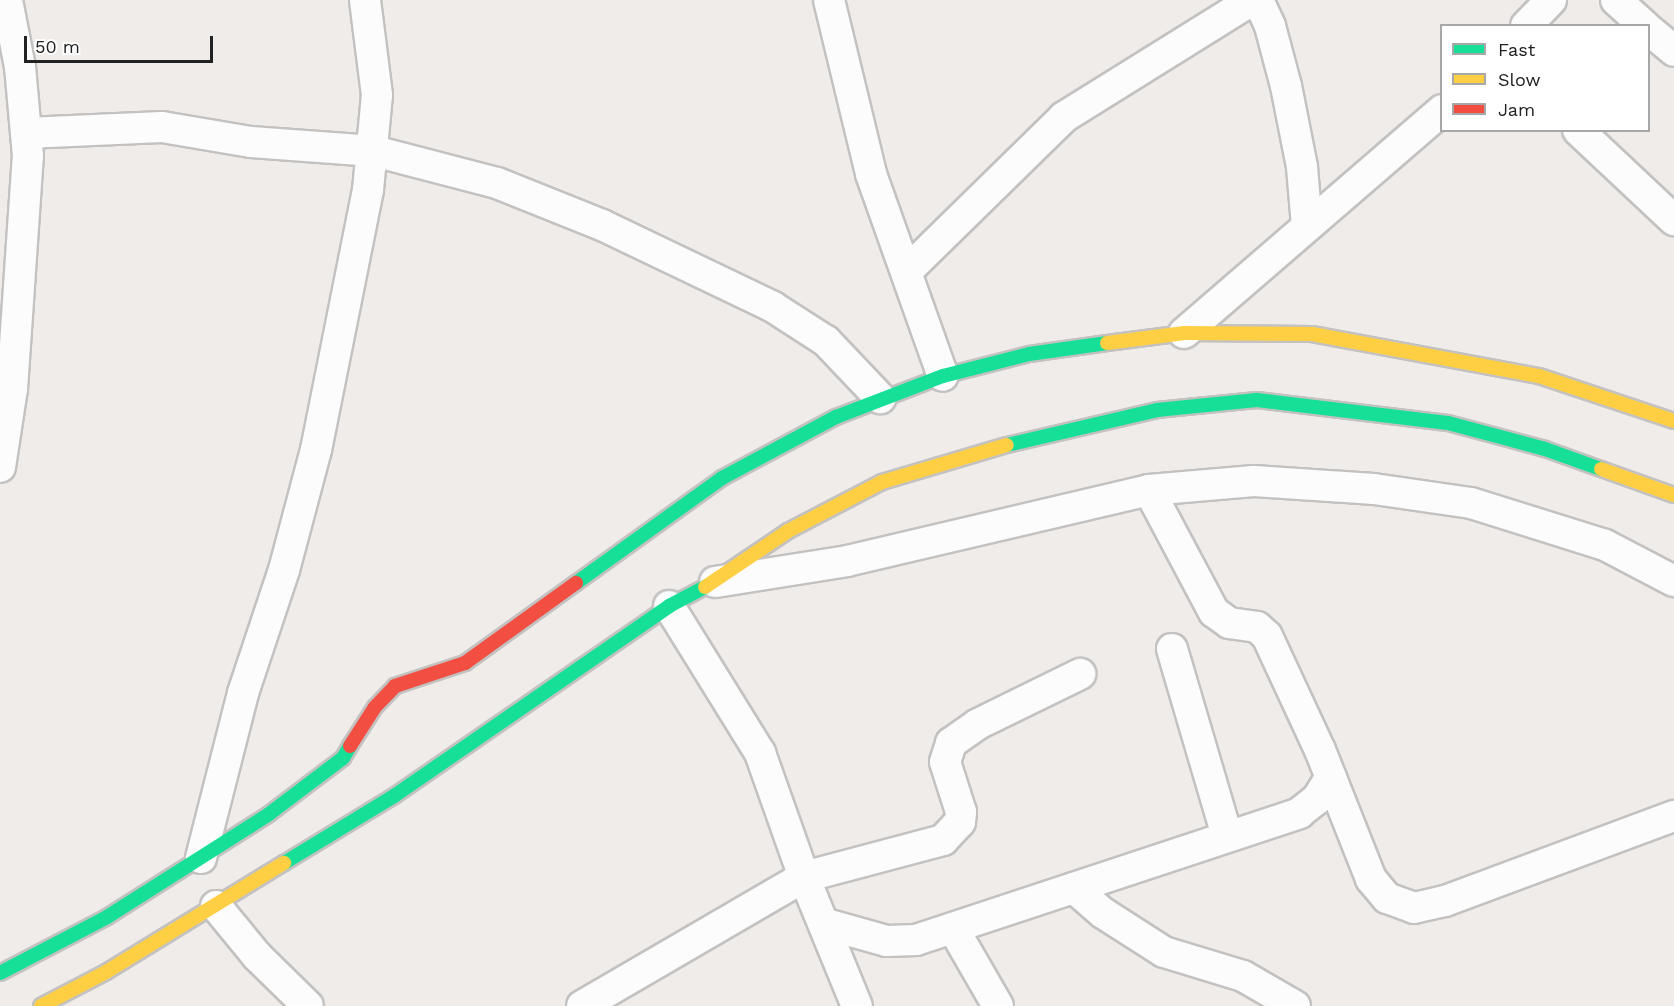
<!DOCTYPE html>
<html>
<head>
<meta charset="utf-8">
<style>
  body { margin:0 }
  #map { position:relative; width:1674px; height:1006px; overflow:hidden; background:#f0ecea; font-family:"Work Sans",sans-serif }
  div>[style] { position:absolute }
  .roads { filter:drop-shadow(2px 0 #c3c2c1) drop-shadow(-2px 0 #c3c2c1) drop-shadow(0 2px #c3c2c1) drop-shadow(0 -2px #c3c2c1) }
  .street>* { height:30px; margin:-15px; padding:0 15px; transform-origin:15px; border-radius:15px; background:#fdfcfc }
  .fast>* { height:14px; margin:-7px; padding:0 7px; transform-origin:7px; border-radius:7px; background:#16e098 }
  .slow>* { height:14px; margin:-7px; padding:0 7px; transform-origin:7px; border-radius:7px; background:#ffcf43 }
  .jam>* { height:14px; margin:-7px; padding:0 7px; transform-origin:7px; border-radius:7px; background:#f24e42 }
  span { translate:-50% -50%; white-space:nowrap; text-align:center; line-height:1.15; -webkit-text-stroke:4.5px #fff; paint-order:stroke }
  .legend { position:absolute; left:1440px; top:24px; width:210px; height:108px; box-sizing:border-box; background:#fff; border:2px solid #a7a7a7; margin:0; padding:8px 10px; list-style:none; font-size:18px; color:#222 }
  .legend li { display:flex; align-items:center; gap:12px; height:30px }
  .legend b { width:30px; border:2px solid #a7a7a7 }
  .scale { position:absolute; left:24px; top:36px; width:189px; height:27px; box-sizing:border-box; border:3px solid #222; border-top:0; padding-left:8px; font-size:18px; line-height:21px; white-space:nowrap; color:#222; -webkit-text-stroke:4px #fff; paint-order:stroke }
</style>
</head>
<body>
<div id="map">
  <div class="roads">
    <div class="street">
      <i style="left:829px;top:0;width:179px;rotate:76.4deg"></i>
      <i style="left:871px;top:174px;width:214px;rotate:70.4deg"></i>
      <i style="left:1258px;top:0;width:29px;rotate:65deg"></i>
      <i style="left:1270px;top:26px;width:62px;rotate:75.1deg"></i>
      <i style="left:1286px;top:86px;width:83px;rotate:78.8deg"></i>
      <i style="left:1302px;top:167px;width:59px;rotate:85.2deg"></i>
      <i style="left:1616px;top:0;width:39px;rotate:42deg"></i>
      <i style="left:1526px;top:26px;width:36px;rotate:-46deg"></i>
      <i style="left:1648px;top:29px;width:34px;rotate:40deg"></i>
      <i style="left:1578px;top:130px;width:132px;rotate:43.2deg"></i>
      <i style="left:26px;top:133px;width:136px;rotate:-2.5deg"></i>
      <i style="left:162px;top:127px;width:90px;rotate:9.6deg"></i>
      <i style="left:251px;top:142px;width:123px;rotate:4.2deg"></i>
      <i style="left:374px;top:151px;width:127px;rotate:14.6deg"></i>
      <i style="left:497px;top:183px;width:113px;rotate:21.8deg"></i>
      <i style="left:602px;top:225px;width:190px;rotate:25.6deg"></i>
      <i style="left:773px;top:307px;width:63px;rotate:32.7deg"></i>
      <i style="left:826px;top:341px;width:79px;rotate:46.5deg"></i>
      <i style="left:907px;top:271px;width:220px;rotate:-44.4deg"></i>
      <i style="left:1064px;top:117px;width:221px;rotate:-31.9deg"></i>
      <i style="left:1184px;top:333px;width:341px;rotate:-40.8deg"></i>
      <i style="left:0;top:467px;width:79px;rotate:-81.3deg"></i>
      <i style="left:12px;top:389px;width:234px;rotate:-86.1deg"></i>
      <i style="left:28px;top:156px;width:89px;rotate:-95.1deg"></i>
      <i style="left:20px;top:67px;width:68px;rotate:-101deg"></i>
      <i style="left:1149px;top:490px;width:138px;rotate:62deg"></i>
      <i style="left:1214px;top:612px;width:19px;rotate:36deg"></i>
      <i style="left:1229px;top:623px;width:28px;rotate:8deg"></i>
      <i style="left:1257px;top:627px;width:13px;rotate:42deg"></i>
      <i style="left:1267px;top:636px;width:126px;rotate:65.1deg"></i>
      <i style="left:1320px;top:750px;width:139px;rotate:68.4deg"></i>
      <i style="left:1371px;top:879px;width:25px;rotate:50deg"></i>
      <i style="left:1387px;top:898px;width:29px;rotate:20deg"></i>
      <i style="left:1414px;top:908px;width:32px;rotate:-13deg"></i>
      <i style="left:1445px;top:901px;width:244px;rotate:-20.4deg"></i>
      <i style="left:715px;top:582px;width:134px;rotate:-9deg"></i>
      <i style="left:847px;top:561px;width:310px;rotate:-13.2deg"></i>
      <i style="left:1149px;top:490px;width:105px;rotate:-4.9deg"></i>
      <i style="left:1254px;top:481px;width:120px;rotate:3.8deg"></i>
      <i style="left:1374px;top:489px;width:98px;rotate:8.2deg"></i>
      <i style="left:1471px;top:503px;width:140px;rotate:17.4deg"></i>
      <i style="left:1605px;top:545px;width:78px;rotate:27.6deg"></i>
      <i style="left:669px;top:606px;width:173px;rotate:58.2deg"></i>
      <i style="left:760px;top:753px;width:132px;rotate:70.5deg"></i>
      <i style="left:804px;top:877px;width:139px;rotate:67.7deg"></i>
      <i style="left:1172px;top:649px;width:195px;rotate:73.6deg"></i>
      <i style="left:201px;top:858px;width:170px;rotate:-75.7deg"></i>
      <i style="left:243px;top:693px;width:130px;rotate:-71.6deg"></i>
      <i style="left:284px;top:570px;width:124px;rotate:-75.1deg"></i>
      <i style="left:316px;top:450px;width:265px;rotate:-78.7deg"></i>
      <i style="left:368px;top:190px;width:95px;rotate:-84.6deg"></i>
      <i style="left:377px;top:95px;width:96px;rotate:-97.2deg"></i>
      <i style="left:1074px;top:888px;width:38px;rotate:41deg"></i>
      <i style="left:1103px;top:913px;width:72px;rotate:32.6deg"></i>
      <i style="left:1164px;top:952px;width:83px;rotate:16.9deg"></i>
      <i style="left:1243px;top:976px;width:60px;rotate:30deg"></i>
      <i style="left:216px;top:906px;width:65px;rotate:50.6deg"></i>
      <i style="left:257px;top:956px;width:71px;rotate:44.4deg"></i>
      <i style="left:826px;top:924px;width:63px;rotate:15.6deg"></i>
      <i style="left:887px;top:941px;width:29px;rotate:-2deg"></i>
      <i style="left:916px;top:940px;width:404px;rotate:-18.3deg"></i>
      <i style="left:1299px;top:813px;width:23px;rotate:-38deg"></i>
      <i style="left:1317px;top:799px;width:26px;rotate:-58deg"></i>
      <i style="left:953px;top:928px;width:90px;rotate:60deg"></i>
      <i style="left:582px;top:1006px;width:257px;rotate:-30.2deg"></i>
      <i style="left:804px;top:877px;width:144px;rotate:-14.9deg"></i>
      <i style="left:943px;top:840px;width:25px;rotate:-47deg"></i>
      <i style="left:960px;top:822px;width:10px;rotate:-84deg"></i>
      <i style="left:961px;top:812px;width:52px;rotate:-107.7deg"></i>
      <i style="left:945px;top:762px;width:20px;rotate:-72deg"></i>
      <i style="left:951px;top:743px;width:33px;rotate:-35deg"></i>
      <i style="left:978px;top:724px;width:114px;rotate:-26.1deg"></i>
    </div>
    <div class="fast">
      <i style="left:1007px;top:445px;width:154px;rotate:-13.1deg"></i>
      <i style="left:1157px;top:410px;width:100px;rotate:-5.7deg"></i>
      <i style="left:1257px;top:400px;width:192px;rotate:6.9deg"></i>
      <i style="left:1448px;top:423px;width:100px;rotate:15deg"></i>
      <i style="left:1545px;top:449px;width:59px;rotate:19.7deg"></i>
      <i style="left:576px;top:583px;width:180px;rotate:-35.7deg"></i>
      <i style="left:722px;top:478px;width:129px;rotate:-28.2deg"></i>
      <i style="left:836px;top:417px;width:115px;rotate:-21deg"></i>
      <i style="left:943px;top:376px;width:89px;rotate:-14.3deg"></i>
      <i style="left:1029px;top:354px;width:79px;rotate:-8deg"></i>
      <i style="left:284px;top:863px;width:129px;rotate:-31.3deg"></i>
      <i style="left:394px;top:796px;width:334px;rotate:-34.6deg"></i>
      <i style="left:669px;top:606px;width:41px;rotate:-27.8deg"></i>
      <i style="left:0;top:973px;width:121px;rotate:-27.6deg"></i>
      <i style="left:107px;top:917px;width:192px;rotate:-32.4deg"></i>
      <i style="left:269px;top:814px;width:93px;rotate:-37.1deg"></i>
      <i style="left:343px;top:758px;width:14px;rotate:-60deg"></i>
    </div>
    <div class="slow">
      <i style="left:1107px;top:343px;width:78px;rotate:-7.4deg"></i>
      <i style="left:1184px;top:333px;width:128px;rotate:0.4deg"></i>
      <i style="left:1312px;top:334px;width:231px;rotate:10.5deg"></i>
      <i style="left:1539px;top:376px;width:142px;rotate:18.4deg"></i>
      <i style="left:1601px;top:469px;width:77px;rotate:19.6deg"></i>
      <i style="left:705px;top:587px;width:100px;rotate:-34deg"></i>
      <i style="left:788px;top:531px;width:106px;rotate:-27.5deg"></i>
      <i style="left:882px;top:482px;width:130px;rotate:-16.5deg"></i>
      <i style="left:41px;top:1006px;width:73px;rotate:-27.6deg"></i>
      <i style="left:106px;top:972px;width:209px;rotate:-31.5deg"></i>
    </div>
    <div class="jam">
      <i style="left:350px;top:746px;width:46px;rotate:-57.3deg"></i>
      <i style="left:375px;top:707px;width:29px;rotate:-46deg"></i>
      <i style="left:395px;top:686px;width:74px;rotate:-18.2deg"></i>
      <i style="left:465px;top:663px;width:137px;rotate:-35.8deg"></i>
    </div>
  </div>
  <ul class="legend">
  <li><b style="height:8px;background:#16e098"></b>Fast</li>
  <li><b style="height:8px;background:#ffcf43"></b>Slow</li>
  <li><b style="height:8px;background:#f24e42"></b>Jam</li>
  </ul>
  <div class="scale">50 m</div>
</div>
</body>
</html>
